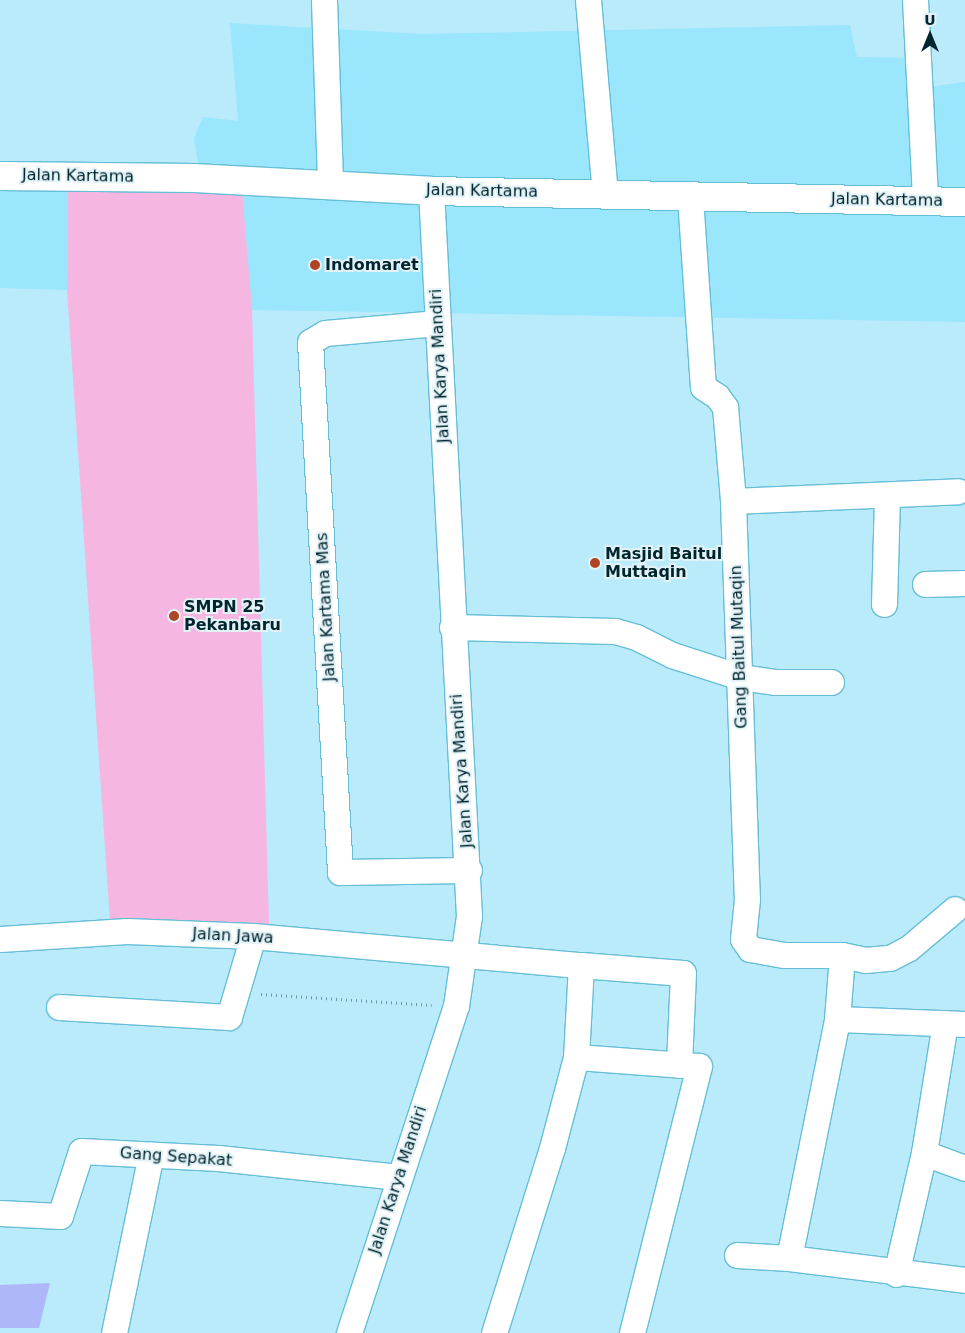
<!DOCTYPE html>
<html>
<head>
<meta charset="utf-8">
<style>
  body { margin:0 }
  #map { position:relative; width:965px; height:1333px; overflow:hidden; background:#baebfa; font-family:"DejaVu Sans",sans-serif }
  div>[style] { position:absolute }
  .built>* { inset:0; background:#9ae6fd }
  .green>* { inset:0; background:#aeb7f9 }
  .building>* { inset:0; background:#f6b6e2 }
  .path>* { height:3px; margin-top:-1.5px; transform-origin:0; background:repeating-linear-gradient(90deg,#6e9aa6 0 1px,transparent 0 5px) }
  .roads { filter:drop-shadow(1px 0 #66bed6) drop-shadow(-1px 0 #66bed6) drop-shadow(0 1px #66bed6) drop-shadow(0 -1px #66bed6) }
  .minor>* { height:25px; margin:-12.5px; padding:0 12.5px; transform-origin:12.5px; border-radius:12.5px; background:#fff }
  .secondary>* { height:28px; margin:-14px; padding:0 14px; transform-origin:14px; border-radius:14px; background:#fff }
  .dots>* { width:14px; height:14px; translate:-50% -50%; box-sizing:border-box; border:2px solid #e2f2f7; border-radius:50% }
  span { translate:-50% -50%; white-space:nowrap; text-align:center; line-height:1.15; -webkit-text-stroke:4px #e2f2f7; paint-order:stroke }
  .street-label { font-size:16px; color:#00252e }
  .poi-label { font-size:16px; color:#00252e; font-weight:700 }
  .left { translate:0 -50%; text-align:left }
  .north { position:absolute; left:905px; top:10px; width:50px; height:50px; -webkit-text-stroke:4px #e2f2f7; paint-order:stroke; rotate:0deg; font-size:14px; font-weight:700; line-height:20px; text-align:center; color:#00252e }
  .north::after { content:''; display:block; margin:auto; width:18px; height:22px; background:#00252e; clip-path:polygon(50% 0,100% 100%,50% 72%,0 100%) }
</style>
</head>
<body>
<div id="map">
  <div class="built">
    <i style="clip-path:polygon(230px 23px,422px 34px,850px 25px,857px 57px,918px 58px,920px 88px,965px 82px,965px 322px,252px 310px,202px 188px,194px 138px,203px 117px,238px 121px)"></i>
    <i style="clip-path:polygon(0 189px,68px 190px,67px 290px,0 288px)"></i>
  </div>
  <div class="green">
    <i style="clip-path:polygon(50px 1283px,39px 1328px,0 1328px,0 1285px)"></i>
  </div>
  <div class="building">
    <i style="clip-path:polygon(68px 190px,242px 190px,252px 310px,269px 925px,110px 922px,67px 290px)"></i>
  </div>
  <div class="path">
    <i style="left:261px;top:994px;width:171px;rotate:3.7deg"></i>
  </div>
  <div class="roads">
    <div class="minor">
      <i style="left:324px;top:0;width:185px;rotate:88.1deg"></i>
      <i style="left:588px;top:0;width:194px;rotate:85deg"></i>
      <i style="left:915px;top:0;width:200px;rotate:87.1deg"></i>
      <i style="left:690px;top:197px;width:190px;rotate:86.1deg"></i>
      <i style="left:703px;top:387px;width:17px;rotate:33deg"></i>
      <i style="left:717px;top:396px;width:14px;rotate:54deg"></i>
      <i style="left:725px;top:407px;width:94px;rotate:85.1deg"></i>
      <i style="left:733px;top:501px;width:398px;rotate:88deg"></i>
      <i style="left:747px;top:899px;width:40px;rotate:95.7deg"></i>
      <i style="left:743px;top:939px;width:12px;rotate:55deg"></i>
      <i style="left:750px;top:949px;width:35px;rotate:10deg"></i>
      <i style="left:784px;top:955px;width:58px"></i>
      <i style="left:437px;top:323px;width:112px;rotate:174.9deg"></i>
      <i style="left:325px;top:333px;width:17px;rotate:149deg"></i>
      <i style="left:310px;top:342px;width:531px;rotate:86.76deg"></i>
      <i style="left:340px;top:872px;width:129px;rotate:-0.9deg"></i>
      <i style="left:733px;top:501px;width:225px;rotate:-2.5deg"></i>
      <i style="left:925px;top:584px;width:40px;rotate:-1.4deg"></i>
      <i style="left:884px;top:604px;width:109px;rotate:-88.4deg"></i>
      <i style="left:452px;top:627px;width:163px;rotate:1.4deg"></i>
      <i style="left:615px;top:631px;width:22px;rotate:16deg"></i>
      <i style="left:636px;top:637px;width:40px;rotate:26.6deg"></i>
      <i style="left:672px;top:655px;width:71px;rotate:17.9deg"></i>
      <i style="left:740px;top:677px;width:35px;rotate:8deg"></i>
      <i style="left:775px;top:682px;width:56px"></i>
      <i style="left:0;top:939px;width:127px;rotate:-3.6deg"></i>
      <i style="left:127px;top:931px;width:126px;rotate:2.3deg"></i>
      <i style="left:253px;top:936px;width:329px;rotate:5.1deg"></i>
      <i style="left:581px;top:965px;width:92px;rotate:93.1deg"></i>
      <i style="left:581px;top:965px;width:102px;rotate:4.5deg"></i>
      <i style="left:683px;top:973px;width:92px;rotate:92.5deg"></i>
      <i style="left:59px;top:1007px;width:170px;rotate:3.4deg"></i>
      <i style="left:229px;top:1017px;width:84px;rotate:-73.5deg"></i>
      <i style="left:837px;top:1019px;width:128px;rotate:2.2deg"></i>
      <i style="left:945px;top:1023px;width:132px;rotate:99.2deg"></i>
      <i style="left:924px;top:1153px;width:44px;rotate:20.1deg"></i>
      <i style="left:0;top:1213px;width:60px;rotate:2.9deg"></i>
      <i style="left:60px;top:1216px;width:68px;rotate:-72.1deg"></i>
      <i style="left:81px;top:1151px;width:137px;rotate:2.9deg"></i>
      <i style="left:218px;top:1158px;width:182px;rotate:6deg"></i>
      <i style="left:737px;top:1255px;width:52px;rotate:3.3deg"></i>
      <i style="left:789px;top:1258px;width:177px;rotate:7.1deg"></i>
      <i style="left:789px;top:1258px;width:244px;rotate:-78.6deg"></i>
      <i style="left:837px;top:1019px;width:64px;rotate:-85.5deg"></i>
      <i style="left:842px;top:955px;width:24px;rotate:12deg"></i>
      <i style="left:865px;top:960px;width:25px;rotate:-5deg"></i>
      <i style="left:890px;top:958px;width:21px;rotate:-28deg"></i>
      <i style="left:909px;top:948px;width:60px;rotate:-40.3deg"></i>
      <i style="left:896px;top:1274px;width:124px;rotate:-77deg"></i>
      <i style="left:114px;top:1333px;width:182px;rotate:-78.3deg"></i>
      <i style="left:349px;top:1333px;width:344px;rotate:-71.9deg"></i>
      <i style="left:456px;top:1006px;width:91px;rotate:-81.8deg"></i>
      <i style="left:469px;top:916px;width:726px;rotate:-93deg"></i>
      <i style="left:494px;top:1333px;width:194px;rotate:-72.6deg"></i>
      <i style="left:552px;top:1148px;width:94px;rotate:-75.2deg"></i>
      <i style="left:576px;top:1057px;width:123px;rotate:4.2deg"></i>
      <i style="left:699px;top:1066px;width:275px;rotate:104.1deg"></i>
    </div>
    <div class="secondary">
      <i style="left:0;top:176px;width:194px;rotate:0.6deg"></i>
      <i style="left:194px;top:178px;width:237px;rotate:3.1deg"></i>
      <i style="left:431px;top:191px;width:534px;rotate:1.18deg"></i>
    </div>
  </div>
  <div class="dots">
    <i style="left:315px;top:265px;background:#ad4622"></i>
    <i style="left:595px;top:563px;background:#ad4622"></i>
    <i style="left:174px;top:616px;background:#ad4622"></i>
  </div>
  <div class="street-label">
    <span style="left:78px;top:176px;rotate:1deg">Jalan Kartama</span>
    <span style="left:482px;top:191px;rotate:1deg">Jalan Kartama</span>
    <span style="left:887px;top:200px;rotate:1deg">Jalan Kartama</span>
    <span style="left:440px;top:366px;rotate:-93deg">Jalan Karya Mandiri</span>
    <span style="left:326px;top:607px;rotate:-93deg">Jalan Kartama Mas</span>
    <span style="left:739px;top:647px;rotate:-92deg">Gang Baitul Mutaqin</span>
    <span style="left:462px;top:771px;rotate:-94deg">Jalan Karya Mandiri</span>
    <span style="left:233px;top:936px;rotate:3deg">Jalan Jawa</span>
    <span style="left:176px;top:1157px;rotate:4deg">Gang Sepakat</span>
    <span style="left:398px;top:1180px;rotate:-72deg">Jalan Karya Mandiri</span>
  </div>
  <div class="poi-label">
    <span class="left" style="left:325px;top:265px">Indomaret</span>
    <span class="left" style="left:605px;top:563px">Masjid Baitul<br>Muttaqin</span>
    <span class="left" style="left:184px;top:616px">SMPN 25<br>Pekanbaru</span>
  </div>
  <div class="north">U</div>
</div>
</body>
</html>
